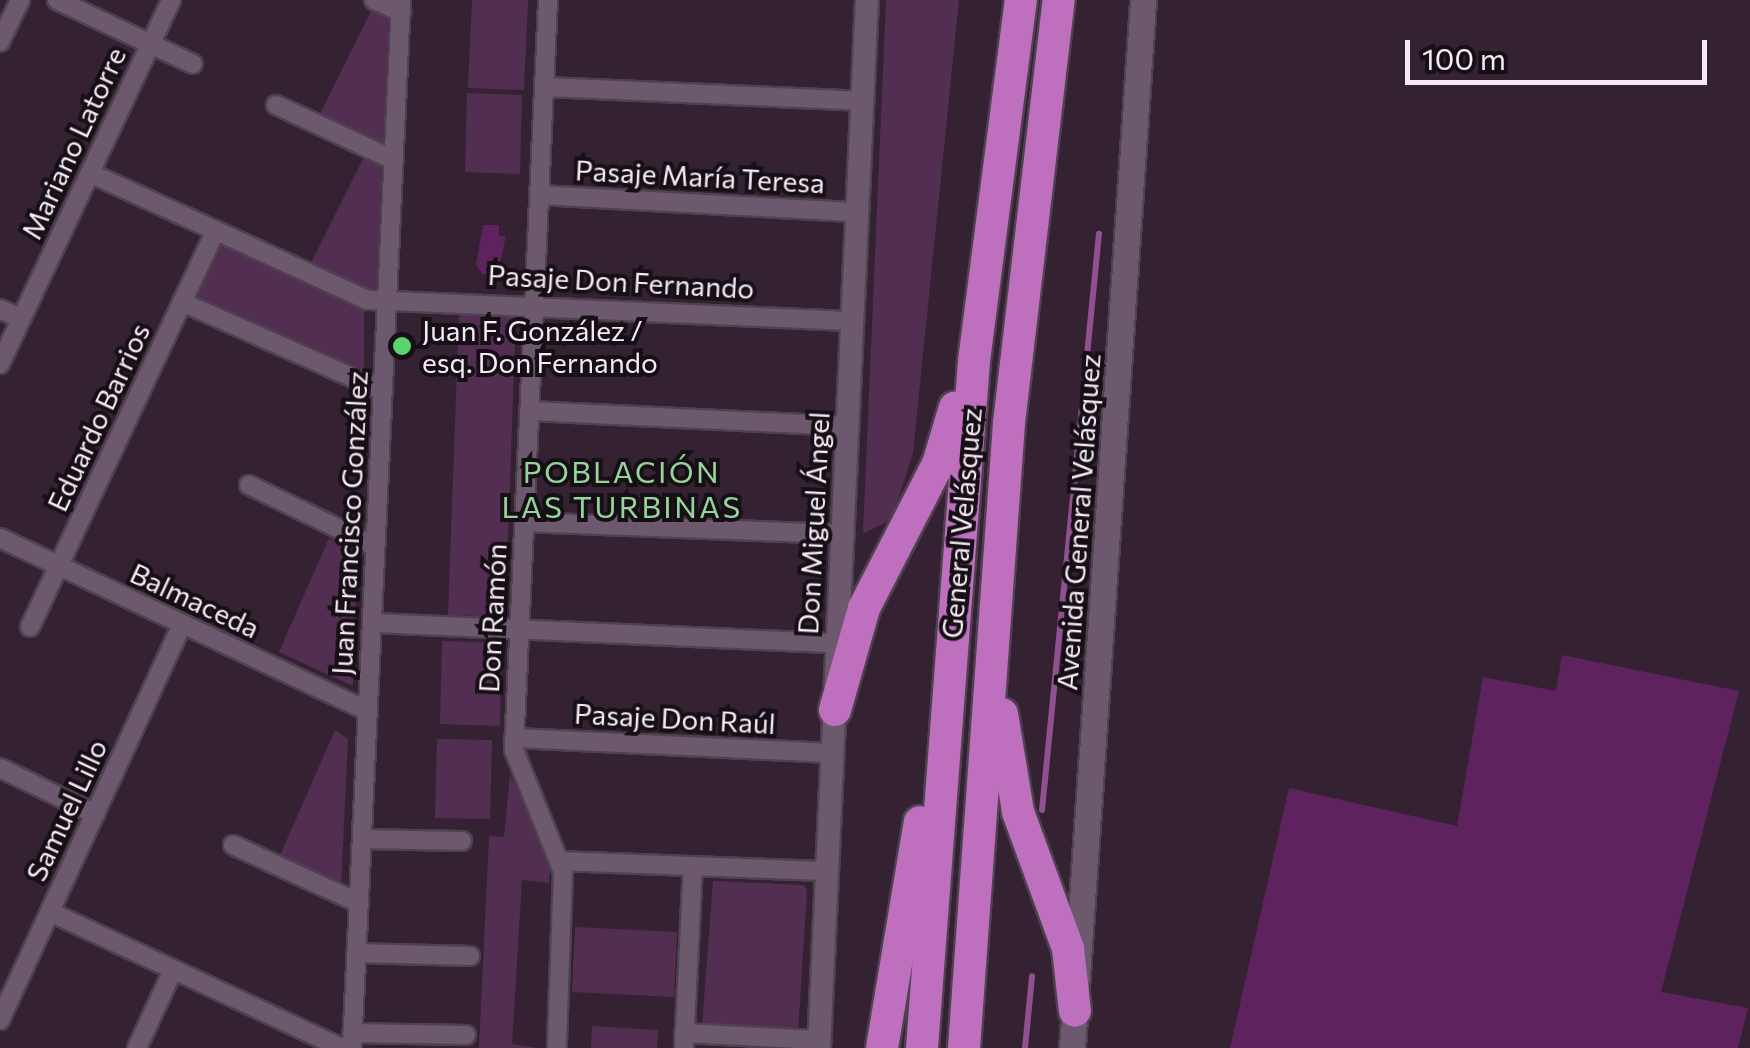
<!DOCTYPE html>
<html>
<head>
<meta charset="utf-8">
<style>
  body { margin:0 }
  #map { position:relative; width:1750px; height:1048px; overflow:hidden; background:#342233; font-family:Commissioner,sans-serif }
  div>[style] { position:absolute }
  .green>* { inset:0; background:#522f52 }
  .stream>* { height:6px; margin:-3px; padding:0 3px; transform-origin:3px; border-radius:3px; background:#905191 }
  .building>* { inset:0; background:#5e225f }
  .roads { filter:drop-shadow(2px 0 #4f414f) drop-shadow(-2px 0 #4f414f) drop-shadow(0 2px #4f414f) drop-shadow(0 -2px #4f414f) }
  .minor>* { height:18px; margin:-9px; padding:0 9px; transform-origin:9px; border-radius:9px; background:#6d596d }
  .tertiary>* { height:22px; margin:-11px; padding:0 11px; transform-origin:11px; border-radius:11px; background:#6d596d }
  .secondary>* { height:25px; margin:-12.5px; padding:0 12.5px; transform-origin:12.5px; border-radius:12.5px; background:#6d596d }
  .motorway>* { height:32px; margin:-16px; padding:0 16px; transform-origin:16px; border-radius:16px; background:#be70bf }
  .dots>* { width:28px; height:28px; translate:-50% -50%; box-sizing:border-box; border:5px solid #170f16; border-radius:50% }
  span { translate:-50% -50%; white-space:nowrap; text-align:center; line-height:1.15; -webkit-text-stroke:8px #170f16; paint-order:stroke }
  .street-label { font-size:28px; color:#f5eaf5 }
  .poi-label { font-size:28px; color:#f5eaf5 }
  .left { translate:0 -50%; text-align:left }
  .neighbourhood-label { font-size:30px; color:#97d49c; letter-spacing:2.5px }
  .scale { position:absolute; left:1405px; top:40px; width:302px; height:45px; box-sizing:border-box; border:5px solid #f5eaf5; border-top:0; padding-left:12px; font-size:30px; line-height:35px; white-space:nowrap; color:#f5eaf5; -webkit-text-stroke:8px #170f16; paint-order:stroke }
</style>
</head>
<body>
<div id="map">
  <div class="green">
    <i style="clip-path:polygon(472px 0,528px 0,524px 90px,468px 88px)"></i>
    <i style="clip-path:polygon(886px 0,959px 0,913px 453px,892px 519px,863px 534px)"></i>
    <i style="clip-path:polygon(372px 9px,389px 18px,384px 150px,318px 118px)"></i>
    <i style="clip-path:polygon(467px 93px,522px 95px,520px 174px,465px 172px)"></i>
    <i style="clip-path:polygon(365px 155px,382px 163px,377px 296px,311px 263px)"></i>
    <i style="clip-path:polygon(221px 242px,364px 310px,364px 370px,197px 297px)"></i>
    <i style="clip-path:polygon(459px 313px,516px 315px,505px 617px,448px 615px)"></i>
    <i style="clip-path:polygon(329px 538px,357px 553px,353px 686px,279px 652px)"></i>
    <i style="clip-path:polygon(442px 641px,502px 643px,500px 726px,440px 724px)"></i>
    <i style="clip-path:polygon(335px 730px,348px 739px,341px 887px,278px 860px)"></i>
    <i style="clip-path:polygon(437px 739px,492px 740px,490px 819px,435px 818px)"></i>
    <i style="clip-path:polygon(510px 775px,551px 854px,549px 883px,522px 880px,512px 1044px,538px 1048px,479px 1048px,489px 836px,504px 837px)"></i>
    <i style="clip-path:polygon(713px 881px,804px 885px,807px 891px,798px 1032px,702px 1027px)"></i>
    <i style="clip-path:polygon(575px 927px,677px 932px,674px 997px,572px 992px)"></i>
    <i style="clip-path:polygon(592px 1026px,658px 1030px,657px 1048px,591px 1048px)"></i>
  </div>
  <div class="stream">
    <i style="left:1042px;top:810px;width:579px;rotate:-84.35deg"></i>
    <i style="left:1025px;top:1048px;width:72px;rotate:-84.4deg"></i>
  </div>
  <div class="building">
    <i style="clip-path:polygon(483px 225px,499px 225px,499px 236px,506px 236px,497px 275px,482px 274px,476px 264px)"></i>
    <i style="clip-path:polygon(1562px 655px,1739px 691px,1661px 992px,1748px 1008px,1738px 1048px,1230px 1048px,1289px 788px,1457px 826px,1483px 677px,1556px 691px)"></i>
  </div>
  <div class="roads">
    <div class="minor">
      <i style="left:57px;top:0;width:150px;rotate:25.2deg"></i>
      <i style="left:374px;top:0;width:30px;rotate:24deg"></i>
      <i style="left:548px;top:0;width:751px;rotate:92.6deg"></i>
      <i style="left:514px;top:750px;width:131px;rotate:68.1deg"></i>
      <i style="left:563px;top:872px;width:176px;rotate:92deg"></i>
      <i style="left:0;top:42px;width:47px;rotate:-64.5deg"></i>
      <i style="left:544px;top:87px;width:319px;rotate:2.5deg"></i>
      <i style="left:276px;top:105px;width:130px;rotate:25deg"></i>
      <i style="left:90px;top:173px;width:305px;rotate:24.6deg"></i>
      <i style="left:367px;top:300px;width:485px;rotate:2.5deg"></i>
      <i style="left:539px;top:195px;width:319px;rotate:3.1deg"></i>
      <i style="left:182px;top:302px;width:220px;rotate:23.9deg"></i>
      <i style="left:0;top:309px;width:23px;rotate:25deg"></i>
      <i style="left:0;top:364px;width:402px;rotate:-64.8deg"></i>
      <i style="left:529px;top:411px;width:318px;rotate:2.7deg"></i>
      <i style="left:249px;top:485px;width:139px;rotate:26deg"></i>
      <i style="left:524px;top:522px;width:318px;rotate:2.2deg"></i>
      <i style="left:0;top:538px;width:406px;rotate:25.2deg"></i>
      <i style="left:372px;top:623px;width:465px;rotate:2.5deg"></i>
      <i style="left:30px;top:627px;width:438px;rotate:-64.9deg"></i>
      <i style="left:514px;top:738px;width:319px;rotate:2.7deg"></i>
      <i style="left:0;top:768px;width:106px;rotate:25.8deg"></i>
      <i style="left:362px;top:839px;width:100px;rotate:1.1deg"></i>
      <i style="left:233px;top:845px;width:139px;rotate:24.7deg"></i>
      <i style="left:561px;top:861px;width:266px;rotate:2.2deg"></i>
      <i style="left:50px;top:912px;width:322px;rotate:25deg"></i>
      <i style="left:356px;top:953px;width:114px;rotate:1.5deg"></i>
      <i style="left:0;top:1020px;width:436px;rotate:-65.3deg"></i>
      <i style="left:352px;top:1033px;width:114px;rotate:1deg"></i>
      <i style="left:684px;top:1033px;width:135px;rotate:3deg"></i>
      <i style="left:137px;top:1048px;width:86px;rotate:-65.2deg"></i>
      <i style="left:352px;top:1048px;width:1049px;rotate:-87.32deg"></i>
      <i style="left:684px;top:1048px;width:182px;rotate:-87.2deg"></i>
    </div>
    <div class="tertiary">
      <i style="left:819px;top:1048px;width:1049px;rotate:-87.38deg"></i>
    </div>
    <div class="secondary">
      <i style="left:1072px;top:1048px;width:1050px;rotate:-86.12deg"></i>
    </div>
    <div class="motorway">
      <i style="left:835px;top:710px;width:106px;rotate:-74.1deg"></i>
      <i style="left:864px;top:608px;width:162px;rotate:-62.8deg"></i>
      <i style="left:938px;top:464px;width:59px;rotate:-73.4deg"></i>
      <i style="left:1002px;top:714px;width:99px;rotate:80.7deg"></i>
      <i style="left:1018px;top:812px;width:146px;rotate:69.9deg"></i>
      <i style="left:1068px;top:949px;width:62px;rotate:83.6deg"></i>
      <i style="left:882px;top:1048px;width:229px;rotate:-80.5deg"></i>
      <i style="left:922px;top:1048px;width:689px;rotate:-85.67deg"></i>
      <i style="left:974px;top:361px;width:364px;rotate:-82.6deg"></i>
      <i style="left:964px;top:1048px;width:627px;rotate:-85.88deg"></i>
      <i style="left:1009px;top:423px;width:426px;rotate:-83.3deg"></i>
    </div>
  </div>
  <div class="dots">
    <i style="left:402px;top:346px;background:#5ad56e"></i>
  </div>
  <div class="street-label">
    <span style="left:73px;top:143px;rotate:-65deg">Mariano Latorre</span>
    <span style="left:700px;top:176px;rotate:3deg">Pasaje María Teresa</span>
    <span style="left:621px;top:281px;rotate:3deg">Pasaje Don Fernando</span>
    <span style="left:98px;top:417px;rotate:-65deg">Eduardo Barrios</span>
    <span style="left:1078px;top:522px;rotate:-86deg">Avenida General Velásquez</span>
    <span style="left:349px;top:523px;rotate:-87deg">Juan Francisco González</span>
    <span style="left:813px;top:523px;rotate:-87deg">Don Miguel Ángel</span>
    <span style="left:961px;top:523px;rotate:-85deg">General Velásquez</span>
    <span style="left:195px;top:600px;rotate:25deg">Balmaceda</span>
    <span style="left:492px;top:618px;rotate:-87deg">Don Ramón</span>
    <span style="left:675px;top:718px;rotate:3deg">Pasaje Don Raúl</span>
    <span style="left:66px;top:810px;rotate:-65deg">Samuel Lillo</span>
  </div>
  <div class="poi-label">
    <span class="left" style="left:422px;top:346px">Juan F. González /<br>esq. Don Fernando</span>
  </div>
  <div class="neighbourhood-label">
    <span style="left:622px;top:488px">POBLACIÓN<br>LAS TURBINAS</span>
  </div>
  <div class="scale">100 m</div>
</div>
</body>
</html>
